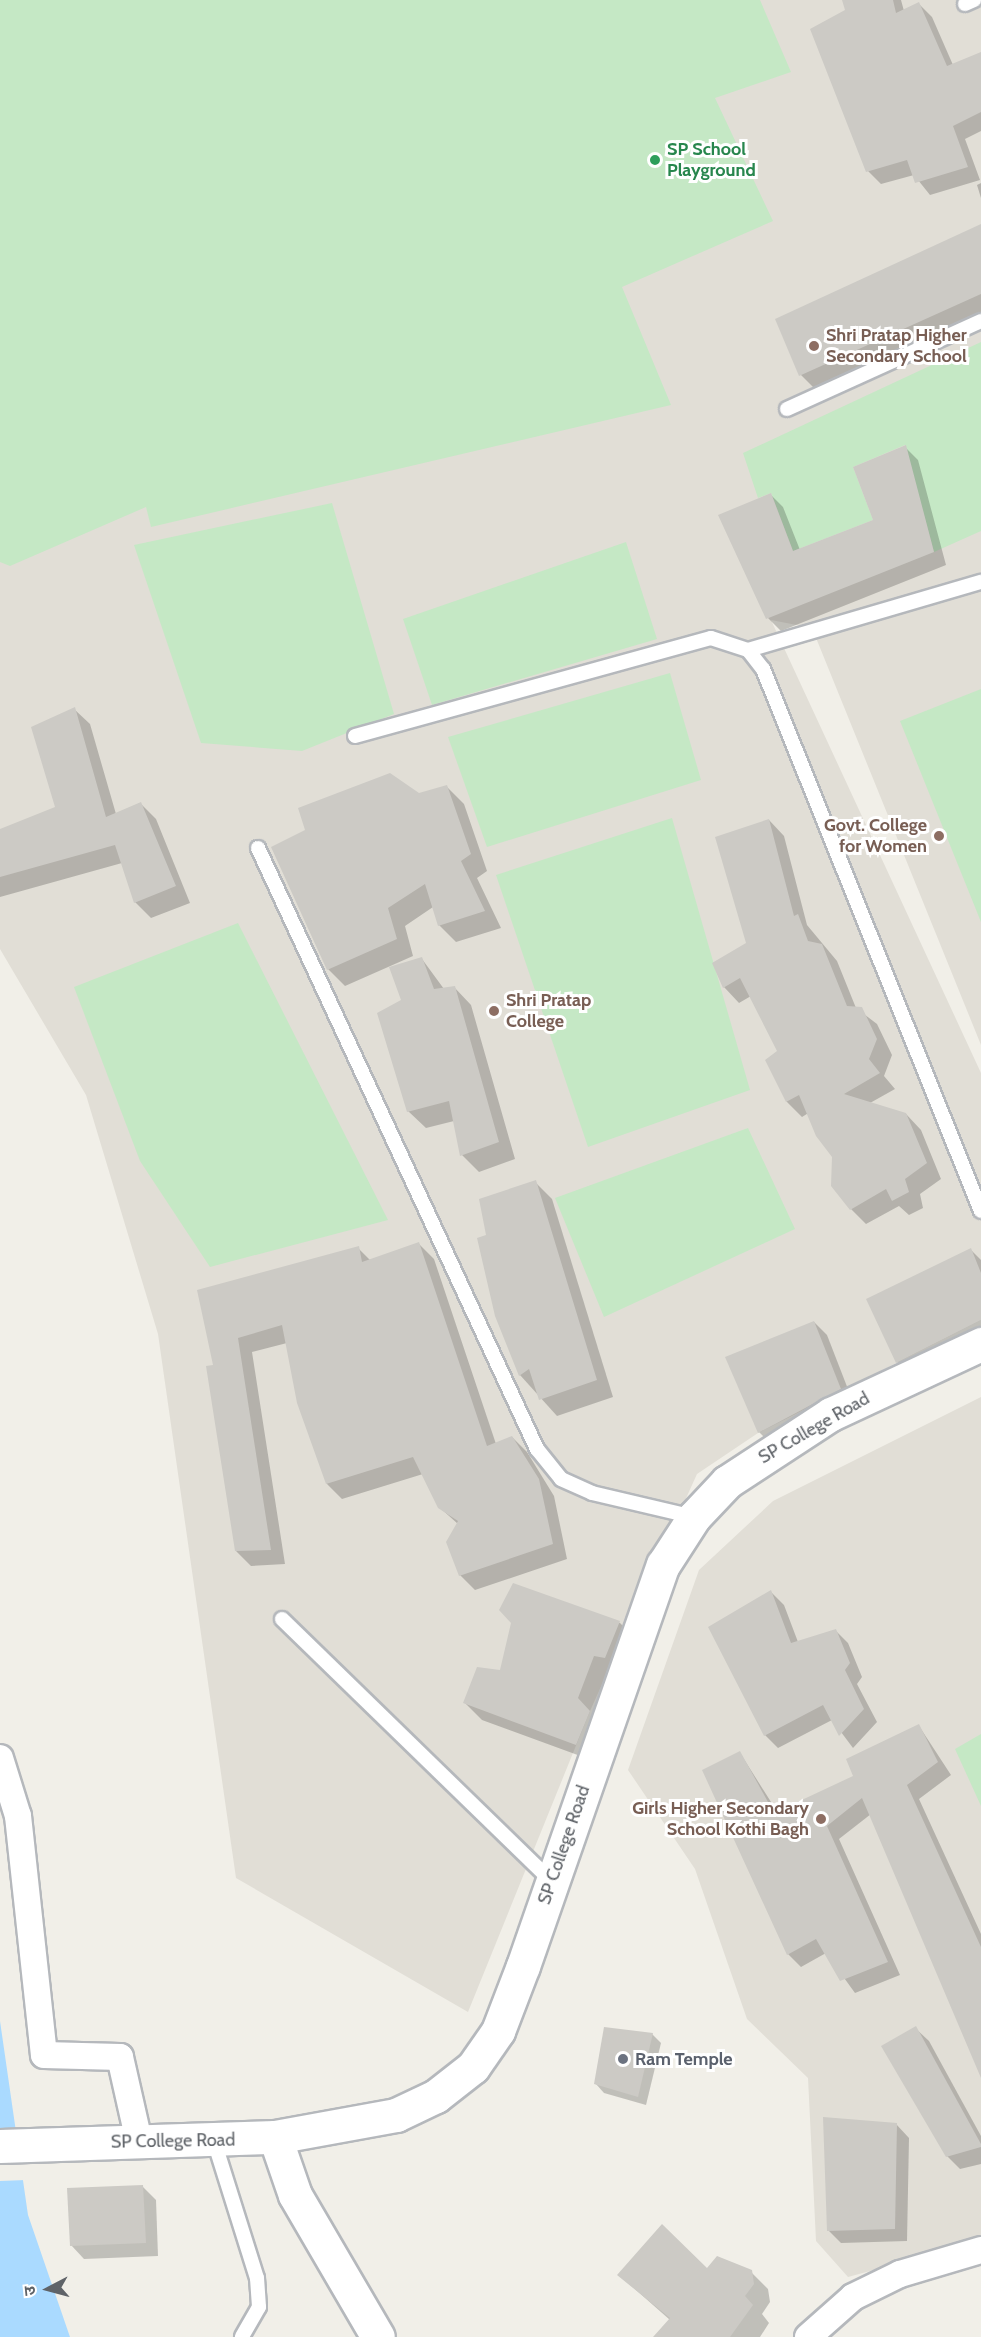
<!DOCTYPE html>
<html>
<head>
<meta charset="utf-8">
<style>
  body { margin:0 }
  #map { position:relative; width:981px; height:2337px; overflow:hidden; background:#f1efe8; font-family:Cabin,"Noto Sans Devanagari",sans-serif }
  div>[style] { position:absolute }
  .education>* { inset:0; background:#e1ded6 }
  .green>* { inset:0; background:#c5e8c5 }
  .water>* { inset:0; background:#aadaff }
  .pier>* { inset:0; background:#f1efe8 }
  .shadow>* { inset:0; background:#0003 }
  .building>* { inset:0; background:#cccac5 }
  .roads { filter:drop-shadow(2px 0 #b5b8bc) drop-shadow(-2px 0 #b5b8bc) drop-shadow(0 2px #b5b8bc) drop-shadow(0 -2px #b5b8bc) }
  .service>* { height:14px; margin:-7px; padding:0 7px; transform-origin:7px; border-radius:7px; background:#fff }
  .minor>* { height:26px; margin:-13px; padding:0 13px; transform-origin:13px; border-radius:13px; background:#fff }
  .tertiary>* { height:33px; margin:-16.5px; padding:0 16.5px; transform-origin:16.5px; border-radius:16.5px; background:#fff }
  .dots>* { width:16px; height:16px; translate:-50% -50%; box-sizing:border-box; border:3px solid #fff; border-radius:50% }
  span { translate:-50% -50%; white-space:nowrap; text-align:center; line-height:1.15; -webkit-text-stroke:6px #fff; paint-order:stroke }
  .leisure-label { font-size:18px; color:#27864d; font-weight:700 }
  .left { translate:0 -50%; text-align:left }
  .education-label { font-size:18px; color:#785e54; font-weight:700 }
  .right { translate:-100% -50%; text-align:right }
  .street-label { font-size:18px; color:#5f6368 }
  .worship-label { font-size:18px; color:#5b616d; font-weight:700 }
  .north { position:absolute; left:18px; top:2259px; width:60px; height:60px; -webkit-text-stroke:4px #fff; paint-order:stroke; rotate:264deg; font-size:16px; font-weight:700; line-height:24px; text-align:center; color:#5f6368 }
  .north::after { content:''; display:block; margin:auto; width:21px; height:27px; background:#5f6368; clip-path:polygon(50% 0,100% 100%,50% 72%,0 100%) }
</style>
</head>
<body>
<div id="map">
  <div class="education">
    <i style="clip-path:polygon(0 0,556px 135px,499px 0,981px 0,981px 1045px,812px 628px,771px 620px,981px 1073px,981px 1320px,758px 1433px,697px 1474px,590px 1711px,468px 2012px,236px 1878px,158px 1334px,86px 1095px,0 949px)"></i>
    <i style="clip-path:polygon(981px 1397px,981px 2241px,848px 2277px,816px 2241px,808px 2078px,747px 2019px,695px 1869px,628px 1770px,699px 1570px,773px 1501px)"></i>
  </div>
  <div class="green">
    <i style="clip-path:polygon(0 0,760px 0,791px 72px,715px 98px,773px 221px,622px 287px,671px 405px,151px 527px,146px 507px,10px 566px,0 562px)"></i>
    <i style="clip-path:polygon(981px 342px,981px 531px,934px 552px,905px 445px,853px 467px,873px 520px,793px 551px,771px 493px,758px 498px,743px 453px)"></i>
    <i style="clip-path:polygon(332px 503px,394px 714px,302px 751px,201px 743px,134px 545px)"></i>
    <i style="clip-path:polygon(626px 542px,657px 639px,432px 705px,403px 619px)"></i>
    <i style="clip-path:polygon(670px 673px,701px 780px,487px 847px,448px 737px)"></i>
    <i style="clip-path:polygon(981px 689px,981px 922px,900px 721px)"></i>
    <i style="clip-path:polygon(672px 818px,750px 1090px,588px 1147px,496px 875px)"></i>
    <i style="clip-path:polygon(238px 923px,388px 1220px,210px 1267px,140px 1161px,74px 987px)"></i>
    <i style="clip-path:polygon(748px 1128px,795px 1229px,604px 1317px,555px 1198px)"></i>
    <i style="clip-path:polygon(981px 1734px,981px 1806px,955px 1749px)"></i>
  </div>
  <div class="water">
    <i style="clip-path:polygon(0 2021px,28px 2215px,70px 2337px,0 2337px)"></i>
  </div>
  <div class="pier">
    <i style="clip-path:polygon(19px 2134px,26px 2180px,0 2181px,0 2135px)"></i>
  </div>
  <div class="shadow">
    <i style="clip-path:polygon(844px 0,901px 0,904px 11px,919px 4px,932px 17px,953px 65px,981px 53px,981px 131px,965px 139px,980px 180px,930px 195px,914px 175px,881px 184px,868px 171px)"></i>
    <i style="clip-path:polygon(981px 183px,981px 198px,977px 185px)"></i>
    <i style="clip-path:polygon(981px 248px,981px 313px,814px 388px,801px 375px,777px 320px)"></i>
    <i style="clip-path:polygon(905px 447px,918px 460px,946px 565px,781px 631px,768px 618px,770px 494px,783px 507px,800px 550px,875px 521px)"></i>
    <i style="clip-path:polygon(74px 709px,90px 724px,116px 814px,140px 803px,156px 819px,190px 903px,151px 918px,135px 902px,122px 863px,0 897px,0 830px,57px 808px)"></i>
    <i style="clip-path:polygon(447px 787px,464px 804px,487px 871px,477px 878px,501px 928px,456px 942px,439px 925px,433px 907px,405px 926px,413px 956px,345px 986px,328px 969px,419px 794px)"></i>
    <i style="clip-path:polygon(769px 820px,784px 836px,807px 925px,837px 961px,856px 1008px,877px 1024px,892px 1055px,884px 1076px,895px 1089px,870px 1103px,906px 1114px,921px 1130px,941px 1179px,920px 1194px,923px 1208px,909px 1215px,899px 1206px,866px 1224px,851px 1209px,833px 1156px,810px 1112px,802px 1117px,787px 1102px,767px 1061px,779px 1051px,751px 996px,739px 1003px,724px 987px,748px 944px)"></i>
    <i style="clip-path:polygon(422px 959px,444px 989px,454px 987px,471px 1005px,515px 1159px,479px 1172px,462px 1155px,454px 1121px,426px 1128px,408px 1111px,403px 1001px)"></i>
    <i style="clip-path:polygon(535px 1182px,552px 1199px,613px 1397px,557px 1416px,520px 1375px,488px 1236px)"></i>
    <i style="clip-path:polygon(419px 1244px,434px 1259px,496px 1444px,512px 1437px,527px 1452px,554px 1496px,567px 1559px,475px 1590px,460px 1575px,458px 1524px,439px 1507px,423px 1474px,342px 1499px,327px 1484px,287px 1343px,252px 1352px,285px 1564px,251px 1566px,236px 1551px,215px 1367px,198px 1291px,358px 1248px,371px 1261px)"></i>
    <i style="clip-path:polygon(971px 1250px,981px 1260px,981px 1339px,910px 1375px,897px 1362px)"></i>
    <i style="clip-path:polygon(814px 1322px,827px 1335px,853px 1402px,772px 1445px,759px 1432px)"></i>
    <i style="clip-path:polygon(514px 1585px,620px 1623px,637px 1640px,594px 1761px,482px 1720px,465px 1703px,501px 1672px,513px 1623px)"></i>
    <i style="clip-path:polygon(771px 1592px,784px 1605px,798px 1642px,835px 1630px,848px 1643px,862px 1677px,857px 1684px,877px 1722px,853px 1748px,832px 1720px,778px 1748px,765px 1735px)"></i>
    <i style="clip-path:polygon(919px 1726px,951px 1775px,919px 1799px,981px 1934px,981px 2075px,871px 1814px,839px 1839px,900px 1975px,855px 1993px,826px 1953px,801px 1967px,788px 1954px,740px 1753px,778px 1813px,855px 1776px)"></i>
    <i style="clip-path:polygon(915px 2028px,929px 2041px,981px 2136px,981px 2164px,960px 2169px,947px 2156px)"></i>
    <i style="clip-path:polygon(652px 2034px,661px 2043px,646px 2105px,604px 2093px,596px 2084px)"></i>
    <i style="clip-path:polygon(896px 2124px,909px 2138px,907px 2241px,841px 2243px,828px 2230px)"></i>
    <i style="clip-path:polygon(143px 2187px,156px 2200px,158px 2256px,84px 2259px,71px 2245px)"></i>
    <i style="clip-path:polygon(708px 2271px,751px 2272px,768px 2289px,770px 2302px,762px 2314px,769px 2323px,760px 2337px,655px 2337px,670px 2320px,619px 2275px)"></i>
  </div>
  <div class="building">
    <i style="clip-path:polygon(842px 0,893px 0,896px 13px,919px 2px,947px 66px,981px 52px,981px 112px,953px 126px,968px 167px,915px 183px,907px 160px,866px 172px,810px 29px,845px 10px)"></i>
    <i style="clip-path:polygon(981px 224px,981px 294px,799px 376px,775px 319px)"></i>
    <i style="clip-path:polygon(906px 445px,934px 552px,766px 619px,718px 515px,771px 493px,793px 551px,873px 520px,853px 467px)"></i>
    <i style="clip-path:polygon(75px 707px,106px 817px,141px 802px,176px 886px,134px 903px,115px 845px,0 877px,0 829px,55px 807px,31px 727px)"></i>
    <i style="clip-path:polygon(390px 773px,419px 793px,447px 785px,471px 854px,461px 861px,485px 911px,438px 926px,425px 884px,388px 908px,397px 939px,327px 970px,271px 847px,305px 830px,298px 808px)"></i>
    <i style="clip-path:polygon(769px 819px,794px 916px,798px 914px,808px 941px,822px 944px,847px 1006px,862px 1007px,877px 1039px,869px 1059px,880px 1073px,844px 1094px,906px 1113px,927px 1163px,905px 1179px,909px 1192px,892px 1201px,886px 1189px,850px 1210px,831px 1186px,832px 1157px,816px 1136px,799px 1095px,786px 1102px,765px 1060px,777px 1051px,740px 978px,723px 988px,712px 963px,746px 943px,715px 837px)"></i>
    <i style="clip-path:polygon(422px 957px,434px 989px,455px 986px,499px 1142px,460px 1156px,449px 1101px,407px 1112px,377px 1013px,401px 1000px,389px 967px)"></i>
    <i style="clip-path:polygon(536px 1180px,597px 1380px,539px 1400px,529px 1369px,519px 1376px,495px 1316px,477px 1238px,486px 1235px,479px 1199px)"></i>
    <i style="clip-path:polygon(419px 1242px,487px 1446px,512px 1436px,539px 1479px,553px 1544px,459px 1576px,446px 1542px,458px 1521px,438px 1508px,413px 1457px,326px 1484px,297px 1403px,282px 1325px,238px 1338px,271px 1550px,235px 1551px,206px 1366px,213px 1365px,197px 1290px,359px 1246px,362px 1262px)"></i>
    <i style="clip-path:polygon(971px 1248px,981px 1273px,981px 1320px,896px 1363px,866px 1299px)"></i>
    <i style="clip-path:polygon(814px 1321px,841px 1389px,758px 1433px,725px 1357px)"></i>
    <i style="clip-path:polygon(513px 1583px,620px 1621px,605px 1658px,594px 1656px,578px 1698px,590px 1711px,576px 1745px,463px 1703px,477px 1667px,500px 1670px,511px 1623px,499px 1610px)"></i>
    <i style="clip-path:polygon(771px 1590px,791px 1643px,836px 1629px,850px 1663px,845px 1670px,864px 1709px,839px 1736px,823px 1705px,764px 1736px,708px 1627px)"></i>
    <i style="clip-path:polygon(919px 1724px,938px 1762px,907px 1785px,981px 1947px,981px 2078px,862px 1798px,827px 1826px,888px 1962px,840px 1981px,816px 1939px,787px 1955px,702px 1770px,740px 1751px,774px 1813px,853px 1776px,846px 1759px)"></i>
    <i style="clip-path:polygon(916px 2026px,981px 2144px,981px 2147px,946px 2157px,881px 2046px)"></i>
    <i style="clip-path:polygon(604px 2027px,653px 2033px,638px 2097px,594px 2084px)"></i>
    <i style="clip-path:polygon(823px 2117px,897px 2123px,895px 2229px,827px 2231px)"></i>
    <i style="clip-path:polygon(143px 2185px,146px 2243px,70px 2246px,67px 2188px)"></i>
    <i style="clip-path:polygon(662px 2224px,707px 2268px,717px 2256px,752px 2270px,754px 2284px,745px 2296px,753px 2305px,730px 2337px,653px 2337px,670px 2318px,617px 2275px)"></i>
  </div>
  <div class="roads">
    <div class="service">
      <i style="left:965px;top:4px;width:10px;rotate:-24deg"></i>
      <i style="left:787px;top:409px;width:213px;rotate:-24.4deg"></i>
      <i style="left:748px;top:650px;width:243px;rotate:-16.3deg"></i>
      <i style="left:355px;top:736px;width:369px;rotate:-15.4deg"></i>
      <i style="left:711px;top:638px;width:39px;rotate:18deg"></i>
      <i style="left:748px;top:650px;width:24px;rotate:52deg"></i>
      <i style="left:763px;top:669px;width:584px;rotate:68.09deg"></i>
      <i style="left:258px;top:848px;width:663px;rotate:65.1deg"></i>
      <i style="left:537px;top:1449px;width:38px;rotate:51deg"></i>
      <i style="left:561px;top:1479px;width:34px;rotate:24deg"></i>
      <i style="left:592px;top:1493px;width:105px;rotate:13.2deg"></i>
      <i style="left:282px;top:1619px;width:376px;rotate:44.2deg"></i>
      <i style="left:214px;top:2141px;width:144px;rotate:72.6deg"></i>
      <i style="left:257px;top:2278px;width:29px;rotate:86deg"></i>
      <i style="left:259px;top:2307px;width:34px;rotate:120deg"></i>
    </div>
    <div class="minor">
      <i style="left:0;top:1758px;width:61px;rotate:72.8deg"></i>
      <i style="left:18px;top:1816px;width:240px;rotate:83.8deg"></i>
      <i style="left:44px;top:2055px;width:76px;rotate:1.5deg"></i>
      <i style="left:120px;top:2057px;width:86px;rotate:77.3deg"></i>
      <i style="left:808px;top:2337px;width:60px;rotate:-41.6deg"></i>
      <i style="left:853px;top:2297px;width:52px;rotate:-26.1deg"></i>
      <i style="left:900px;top:2274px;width:84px;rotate:-16.5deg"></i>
    </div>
    <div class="tertiary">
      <i style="left:275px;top:2137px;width:61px;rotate:71deg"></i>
      <i style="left:295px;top:2195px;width:164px;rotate:59.7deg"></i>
      <i style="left:0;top:2146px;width:275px;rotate:-1.9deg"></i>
      <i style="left:275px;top:2137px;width:123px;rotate:-10.3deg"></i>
      <i style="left:396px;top:2115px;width:44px;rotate:-25.4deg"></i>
      <i style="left:436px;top:2096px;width:47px;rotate:-38.1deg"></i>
      <i style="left:473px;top:2067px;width:44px;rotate:-55.2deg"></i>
      <i style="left:498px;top:2031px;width:70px;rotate:-69deg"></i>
      <i style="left:523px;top:1966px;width:425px;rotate:-70.8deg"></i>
      <i style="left:663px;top:1565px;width:57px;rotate:-57.1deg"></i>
      <i style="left:694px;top:1517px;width:48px;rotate:-46.7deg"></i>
      <i style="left:727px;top:1482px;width:124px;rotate:-33.2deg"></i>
      <i style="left:831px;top:1414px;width:166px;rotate:-25deg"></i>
    </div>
  </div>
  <div class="dots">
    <i style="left:655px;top:160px;background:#2e9e5b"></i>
    <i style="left:814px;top:346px;background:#8d6e63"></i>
    <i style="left:939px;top:836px;background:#8d6e63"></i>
    <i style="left:494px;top:1011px;background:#8d6e63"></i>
    <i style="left:821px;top:1819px;background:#8d6e63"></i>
    <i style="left:623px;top:2059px;background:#6b7280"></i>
  </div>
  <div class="leisure-label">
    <span class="left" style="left:667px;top:160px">SP School<br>Playground</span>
  </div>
  <div class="education-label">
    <span class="left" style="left:826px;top:346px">Shri Pratap Higher<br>Secondary School</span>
    <span class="right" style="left:927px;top:836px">Govt. College<br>for Women</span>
    <span class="left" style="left:506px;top:1011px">Shri Pratap<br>College</span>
    <span class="right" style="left:809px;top:1819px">Girls Higher Secondary<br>School Kothi Bagh</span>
  </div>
  <div class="street-label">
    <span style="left:814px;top:1428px;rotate:-30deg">SP College Road</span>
    <span style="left:564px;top:1845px;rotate:-71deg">SP College Road</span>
    <span style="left:173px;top:2141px;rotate:-1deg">SP College Road</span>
  </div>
  <div class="worship-label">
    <span class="left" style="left:635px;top:2059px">Ram Temple</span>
  </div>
  <div class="north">उ</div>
</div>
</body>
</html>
